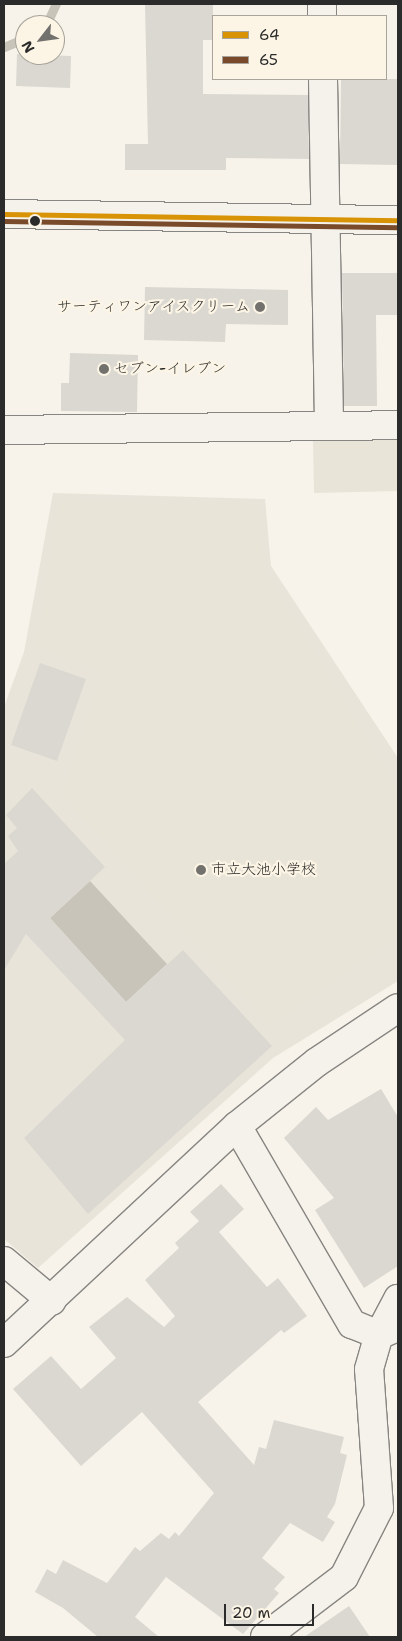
<!DOCTYPE html>
<html>
<head>
<meta charset="utf-8">
<style>
  body { margin:0 }
  #map { position:relative; width:402px; height:1641px; overflow:hidden; background:#f7f3ea; font-family:"Shantell Sans","Klee One",sans-serif }
  div>[style] { position:absolute }
  .built>* { inset:0; background:#e9e4d9 }
  .green>* { inset:0; background:#e9e4d8 }
  .water>* { inset:0; background:#c8c4ba }
  .stream>* { height:9px; margin:-4.5px; padding:0 4.5px; transform-origin:4.5px; border-radius:4.5px; background:#c8c4ba }
  .building>* { inset:0; background:#dad8d1 }
  .roads { filter:drop-shadow(1px 0 #878581) drop-shadow(-1px 0 #878581) drop-shadow(0 1px #878581) drop-shadow(0 -1px #878581) }
  .minor>* { height:28px; margin:-14px; padding:0 14px; transform-origin:14px; border-radius:14px; background:#f5f2ec }
  .tertiary>* { height:28px; margin:-14px; padding:0 14px; transform-origin:14px; border-radius:14px; background:#f5f2ec }
  .bus-1>* { height:5px; margin:-2.5px; padding:0 2.5px; transform-origin:2.5px; border-radius:2.5px; background:#d89406 }
  .bus-2>* { height:5px; margin:-2.5px; padding:0 2.5px; transform-origin:2.5px; border-radius:2.5px; background:#7a4b2a }
  .dots>* { width:14px; height:14px; translate:-50% -50%; box-sizing:border-box; border:2px solid #fcf5e5; border-radius:50% }
  span { translate:-50% -50%; white-space:nowrap; text-align:center; line-height:1.15; -webkit-text-stroke:4.5px #fcf5e5; paint-order:stroke }
  .poi-label { font-size:15px; color:#2b2b2b }
  .right { translate:-100% -50%; text-align:right }
  .left { translate:0 -50%; text-align:left }
  .frame { position:absolute; inset:0; border:5px solid #2b2b2b; pointer-events:none }
  .legend { position:absolute; left:212px; top:15px; width:175px; height:65px; box-sizing:border-box; background:#fcf5e5; border:1px solid #a8a49b; margin:0; padding:6px 9px; list-style:none; font-size:15px; color:#2b2b2b }
  .legend li { display:flex; align-items:center; gap:10px; height:25px }
  .legend b { width:25px; border:1px solid #a8a49b }
  .north { position:absolute; left:15px; top:15px; width:50px; height:50px; box-sizing:border-box; background:#fcf5e5; border:1px solid #a8a49b; border-radius:50%; rotate:240deg; font-size:14px; font-weight:700; line-height:20px; text-align:center; color:#2b2b2b }
  .north::after { content:''; display:block; margin:auto; width:18px; height:22px; background:#72716e; clip-path:polygon(50% 0,100% 100%,50% 72%,0 100%) }
  .scale { position:absolute; left:224px; top:1604px; width:90px; height:22px; box-sizing:border-box; border:2px solid #2b2b2b; border-top:0; padding-left:6px; font-size:15px; line-height:18px; white-space:nowrap; color:#2b2b2b; -webkit-text-stroke:4px #fcf5e5; paint-order:stroke }
</style>
</head>
<body>
<div id="map">
  <div class="built">
    <i style="clip-path:polygon(53px 493px,265px 499px,271px 566px,398px 758px,398px 981px,273px 1058px,38px 1268px,4px 1239px,4px 707px,24px 652px)"></i>
  </div>
  <div class="green">
    <i style="clip-path:polygon(398px 439px,398px 491px,314px 493px,313px 441px)"></i>
    <i style="clip-path:polygon(59px 502px,257px 504px,265px 572px,398px 790px,398px 936px,270px 1026px,63px 796px,102px 672px,37px 645px)"></i>
  </div>
  <div class="water">
    <i style="clip-path:polygon(90px 881px,167px 964px,126px 1002px,50px 918px)"></i>
  </div>
  <div class="stream">
    <i style="left:46px;top:25px;width:23px;rotate:-65deg"></i>
    <i style="left:4px;top:47px;width:23px;rotate:-23deg"></i>
  </div>
  <div class="building">
    <i style="clip-path:polygon(145px 4px,213px 4px,213px 40px,203px 40px,203px 94px,308px 95px,309px 159px,226px 158px,226px 170px,125px 170px,125px 144px,148px 144px)"></i>
    <i style="clip-path:polygon(17px 54px,71px 56px,70px 88px,16px 86px)"></i>
    <i style="clip-path:polygon(341px 79px,398px 79px,398px 165px,340px 164px)"></i>
    <i style="clip-path:polygon(342px 273px,398px 273px,398px 315px,376px 315px,377px 406px,344px 406px)"></i>
    <i style="clip-path:polygon(145px 287px,288px 290px,288px 325px,226px 324px,225px 342px,144px 340px)"></i>
    <i style="clip-path:polygon(70px 353px,138px 355px,137px 412px,61px 411px,61px 383px,69px 383px)"></i>
    <i style="clip-path:polygon(40px 663px,86px 679px,57px 761px,11px 745px)"></i>
    <i style="clip-path:polygon(32px 788px,105px 867px,50px 918px,126px 1002px,183px 950px,272px 1046px,88px 1214px,24px 1138px,125px 1040px,26px 934px,4px 970px,4px 864px,18px 851px,8px 836px,17px 828px,6px 815px)"></i>
    <i style="clip-path:polygon(381px 1089px,398px 1117px,398px 1266px,364px 1288px,315px 1210px,334px 1198px,284px 1138px,316px 1107px,328px 1120px)"></i>
    <i style="clip-path:polygon(221px 1184px,244px 1209px,219px 1232px,267px 1287px,278px 1278px,307px 1316px,284px 1333px,281px 1330px,198px 1402px,254px 1465px,259px 1447px,266px 1449px,274px 1420px,344px 1437px,340px 1453px,347px 1455px,335px 1504px,327px 1517px,335px 1522px,323px 1542px,290px 1523px,262px 1558px,285px 1577px,274px 1589px,279px 1593px,243px 1634px,166px 1577px,135px 1617px,159px 1637px,98px 1637px,63px 1608px,35px 1592px,47px 1569px,56px 1574px,63px 1560px,107px 1583px,135px 1547px,140px 1551px,161px 1533px,169px 1539px,175px 1532px,179px 1536px,214px 1493px,142px 1412px,81px 1466px,13px 1389px,51px 1356px,81px 1389px,116px 1358px,89px 1327px,127px 1297px,164px 1327px,175px 1316px,145px 1280px,179px 1248px,175px 1243px,199px 1221px,190px 1212px)"></i>
    <i style="clip-path:polygon(349px 1606px,370px 1637px,304px 1637px)"></i>
  </div>
  <div class="roads">
    <div class="minor">
      <i style="left:322px;top:4px;width:12px;rotate:90deg"></i>
      <i style="left:323px;top:79px;width:347px;rotate:89deg"></i>
      <i style="left:4px;top:430px;width:394px;rotate:-0.7deg"></i>
      <i style="left:237px;top:1126px;width:229px;rotate:59.9deg"></i>
      <i style="left:352px;top:1324px;width:29px;rotate:22deg"></i>
      <i style="left:379px;top:1335px;width:17px;rotate:-24deg"></i>
      <i style="left:265px;top:1637px;width:99px;rotate:-37.2deg"></i>
      <i style="left:344px;top:1577px;width:77px;rotate:-63.1deg"></i>
      <i style="left:379px;top:1508px;width:139px;rotate:-94.1deg"></i>
      <i style="left:369px;top:1369px;width:35px;rotate:-74deg"></i>
      <i style="left:379px;top:1335px;width:41px;rotate:-62.2deg"></i>
    </div>
    <div class="tertiary">
      <i style="left:4px;top:214px;width:394px;rotate:0.9deg"></i>
      <i style="left:4px;top:1261px;width:62px;rotate:39.8deg"></i>
      <i style="left:4px;top:1343px;width:318px;rotate:-43deg"></i>
      <i style="left:237px;top:1126px;width:102px;rotate:-38.7deg"></i>
      <i style="left:317px;top:1062px;width:97px;rotate:-33.7deg"></i>
    </div>
  </div>
  <div class="bus-1">
    <i style="left:4px;top:214px;width:394px;rotate:0.9deg"></i>
  </div>
  <div class="bus-2">
    <i style="left:4px;top:221px;width:394px;rotate:0.9deg"></i>
  </div>
  <div class="dots">
    <i style="left:35px;top:221px;background:#2b2b2b"></i>
    <i style="left:260px;top:307px;background:#72716e"></i>
    <i style="left:104px;top:369px;background:#72716e"></i>
    <i style="left:201px;top:870px;background:#72716e"></i>
  </div>
  <div class="poi-label">
    <span class="right" style="left:250px;top:307px">サーティワンアイスクリーム</span>
    <span class="left" style="left:114px;top:369px">セブン-イレブン</span>
    <span class="left" style="left:211px;top:870px">市立大池小学校</span>
  </div>
  <div class="frame"></div>
  <ul class="legend">
  <li><b style="height:6px;background:#d89406"></b>64</li>
  <li><b style="height:6px;background:#7a4b2a"></b>65</li>
  </ul>
  <div class="north">N</div>
  <div class="scale">20 m</div>
</div>
</body>
</html>
